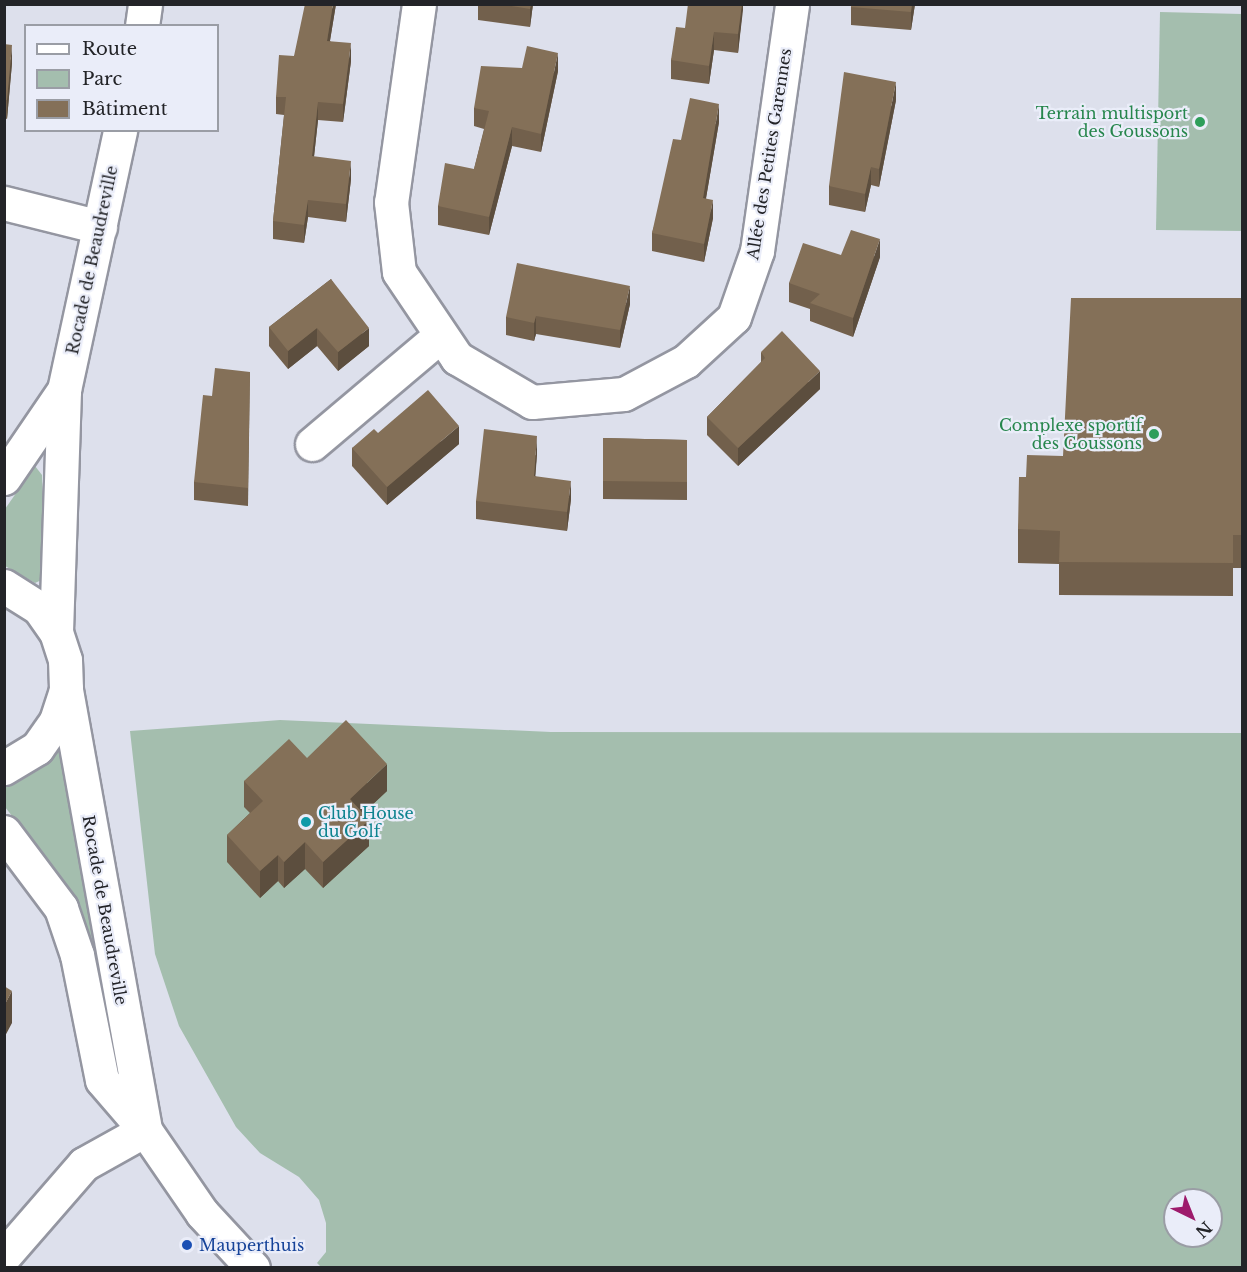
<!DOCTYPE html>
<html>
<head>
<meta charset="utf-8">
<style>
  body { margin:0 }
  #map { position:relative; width:1247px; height:1272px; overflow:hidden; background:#dde0ec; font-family:"Libre Baskerville",serif }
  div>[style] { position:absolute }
  .green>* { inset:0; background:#a4beae }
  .roads { filter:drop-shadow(2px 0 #9496a1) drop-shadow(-2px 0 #9496a1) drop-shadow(0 2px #9496a1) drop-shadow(0 -2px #9496a1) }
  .minor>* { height:33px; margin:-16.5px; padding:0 16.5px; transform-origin:16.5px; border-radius:16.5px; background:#fff }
  .tertiary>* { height:33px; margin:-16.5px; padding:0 16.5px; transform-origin:16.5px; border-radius:16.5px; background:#fff }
  .wall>* { inset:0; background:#72604c }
  .shaded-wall>* { inset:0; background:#5c4e3e }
  .building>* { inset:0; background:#847058 }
  .dots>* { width:16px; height:16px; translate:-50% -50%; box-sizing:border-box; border:3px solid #eaedf9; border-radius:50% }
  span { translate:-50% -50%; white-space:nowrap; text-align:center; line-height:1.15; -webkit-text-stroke:4.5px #eaedf9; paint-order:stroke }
  .leisure-label { font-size:16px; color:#27864d }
  .right { translate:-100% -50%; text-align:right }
  .street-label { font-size:16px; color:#232428 }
  .culture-label { font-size:16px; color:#0d838f }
  .left { translate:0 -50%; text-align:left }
  .transit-label { font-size:16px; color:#164399 }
  .frame { position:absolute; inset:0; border:6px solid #232428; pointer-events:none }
  .legend { position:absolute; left:24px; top:24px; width:195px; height:108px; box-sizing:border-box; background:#eaedf9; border:2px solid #9a9da5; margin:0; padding:8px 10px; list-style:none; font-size:18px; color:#232428 }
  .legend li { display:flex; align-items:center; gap:12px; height:30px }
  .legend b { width:30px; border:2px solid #9a9da5 }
  .north { position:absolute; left:1163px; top:1188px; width:60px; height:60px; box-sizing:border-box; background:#eaedf9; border:2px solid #9a9da5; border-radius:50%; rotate:137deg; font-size:16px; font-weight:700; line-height:24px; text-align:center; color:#232428 }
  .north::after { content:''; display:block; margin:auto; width:21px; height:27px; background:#9e1b6c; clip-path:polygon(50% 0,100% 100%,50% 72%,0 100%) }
</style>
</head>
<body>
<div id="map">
  <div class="green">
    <i style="clip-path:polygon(1160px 12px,1242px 14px,1242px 231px,1156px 230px)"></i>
    <i style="clip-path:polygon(35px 466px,42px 475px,46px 578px,35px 583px,5px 566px,5px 509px)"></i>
    <i style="clip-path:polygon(evenodd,280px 720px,551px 732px,1242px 733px,1242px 1267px,321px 1267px,317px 1263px,326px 1252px,326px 1223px,319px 1200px,299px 1177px,260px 1153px,236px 1127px,179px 1026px,155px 954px,130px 731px,280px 720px,1175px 1200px,1211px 1200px,1211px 1236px,1175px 1236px,1175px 1200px)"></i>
    <i style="clip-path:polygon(55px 746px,67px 748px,97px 964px,114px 1045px,132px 1093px,112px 1077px,83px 932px,57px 873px,5px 807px,5px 783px)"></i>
  </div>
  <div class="roads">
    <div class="minor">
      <i style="left:419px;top:4px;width:200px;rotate:98deg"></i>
      <i style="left:391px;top:202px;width:70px;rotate:83.5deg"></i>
      <i style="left:399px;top:272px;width:104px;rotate:56deg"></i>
      <i style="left:457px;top:358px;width:87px;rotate:30.4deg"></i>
      <i style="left:532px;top:402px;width:92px;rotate:-5deg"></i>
      <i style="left:624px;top:394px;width:70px;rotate:-28deg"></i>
      <i style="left:686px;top:361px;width:65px;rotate:-42.5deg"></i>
      <i style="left:734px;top:317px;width:70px;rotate:-70.8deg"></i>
      <i style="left:757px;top:251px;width:249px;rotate:-81.9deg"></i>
      <i style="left:4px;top:203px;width:99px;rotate:14deg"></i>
      <i style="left:312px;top:444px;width:167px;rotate:-40.2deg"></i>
      <i style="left:4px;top:1256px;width:122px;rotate:-49deg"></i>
      <i style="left:84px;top:1164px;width:70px;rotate:-29.1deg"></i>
    </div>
    <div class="tertiary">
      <i style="left:142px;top:26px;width:22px;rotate:-82deg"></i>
      <i style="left:4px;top:478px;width:107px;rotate:-55.7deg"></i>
      <i style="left:4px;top:586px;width:41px;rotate:32.2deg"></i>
      <i style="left:39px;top:608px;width:29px;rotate:55deg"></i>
      <i style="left:56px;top:632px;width:29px;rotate:72deg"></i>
      <i style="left:65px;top:660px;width:30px;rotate:88deg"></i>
      <i style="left:66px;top:690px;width:33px;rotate:108deg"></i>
      <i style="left:56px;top:721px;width:33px;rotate:125deg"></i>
      <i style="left:37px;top:748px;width:39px;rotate:149deg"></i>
      <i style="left:56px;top:632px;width:242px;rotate:-88.1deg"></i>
      <i style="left:64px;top:390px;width:266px;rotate:-77.8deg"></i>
      <i style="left:66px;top:690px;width:447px;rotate:79.8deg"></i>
      <i style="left:4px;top:832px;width:95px;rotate:53.1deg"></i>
      <i style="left:61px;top:908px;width:50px;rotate:71.2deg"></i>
      <i style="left:77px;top:955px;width:127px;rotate:78.7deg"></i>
      <i style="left:102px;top:1080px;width:66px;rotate:49.3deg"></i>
      <i style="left:145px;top:1130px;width:101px;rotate:55.5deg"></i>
      <i style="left:202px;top:1213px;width:75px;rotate:47.2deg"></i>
    </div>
  </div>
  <div class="wall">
    <i style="clip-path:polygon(336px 4px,330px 41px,351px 61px,343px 122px,318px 120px,314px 157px,351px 179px,346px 222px,308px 217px,304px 243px,273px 239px,273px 221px,284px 115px,276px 114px,276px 97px,294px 56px)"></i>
    <i style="clip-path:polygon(478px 4px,533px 4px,530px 27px,478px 20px)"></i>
    <i style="clip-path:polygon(743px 4px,738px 53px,714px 50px,709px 84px,671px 79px,671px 60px,685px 28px)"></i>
    <i style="clip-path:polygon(915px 4px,911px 30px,851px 25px,851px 7px)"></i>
    <i style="clip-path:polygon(4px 44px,12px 63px,7px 119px,4px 118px)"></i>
    <i style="clip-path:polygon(558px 71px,541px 152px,512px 146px,489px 235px,438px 225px,438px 206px,474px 169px,484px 129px,474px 126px,474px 108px)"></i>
    <i style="clip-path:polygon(896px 100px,879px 187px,871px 185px,865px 212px,829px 205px,829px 186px)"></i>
    <i style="clip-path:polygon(719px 122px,706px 198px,713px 218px,704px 262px,652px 251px,652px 233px,681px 140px)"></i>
    <i style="clip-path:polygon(841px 255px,880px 257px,853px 337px,810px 321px,810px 309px,789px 302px,789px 283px)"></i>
    <i style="clip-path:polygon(331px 279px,369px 346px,338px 371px,317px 346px,288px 369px,269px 346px,269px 327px)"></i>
    <i style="clip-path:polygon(1242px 298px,1242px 568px,1233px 568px,1233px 596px,1059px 595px,1059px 564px,1018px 563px,1018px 529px,1026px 477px,1063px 456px)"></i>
    <i style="clip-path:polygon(630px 304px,620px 348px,536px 334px,534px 341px,506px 335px,506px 317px)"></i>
    <i style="clip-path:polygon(761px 352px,820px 389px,738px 466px,707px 435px,707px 417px,761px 362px)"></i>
    <i style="clip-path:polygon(250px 372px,248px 506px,194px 500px,194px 482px)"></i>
    <i style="clip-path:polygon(378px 433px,459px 444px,387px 505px,352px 466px,352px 448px)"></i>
    <i style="clip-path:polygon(603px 438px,687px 440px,687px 500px,603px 499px)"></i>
    <i style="clip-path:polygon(537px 454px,535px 476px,571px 499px,567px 531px,476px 519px,476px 501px)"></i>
    <i style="clip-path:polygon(307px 758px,387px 791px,363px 813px,369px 846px,323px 888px,305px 869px,284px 888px,278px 881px,260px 898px,227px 862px,227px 835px,250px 813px,244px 807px,244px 781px)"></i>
  </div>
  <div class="shaded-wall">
    <i style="clip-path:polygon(333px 4px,336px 4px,327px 58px,327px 41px)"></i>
    <i style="clip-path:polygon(531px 4px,533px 4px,530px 27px,530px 9px)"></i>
    <i style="clip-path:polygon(742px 4px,743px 4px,743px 10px,738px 53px,738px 34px)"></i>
    <i style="clip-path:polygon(912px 4px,915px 4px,911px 30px,911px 12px)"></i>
    <i style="clip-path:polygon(714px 32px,714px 50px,709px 84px,709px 66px)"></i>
    <i style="clip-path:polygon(351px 43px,351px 61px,343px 122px,343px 104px)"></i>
    <i style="clip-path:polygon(12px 45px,12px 63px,7px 119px,7px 100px)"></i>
    <i style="clip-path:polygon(558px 53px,558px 71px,541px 152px,541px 134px)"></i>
    <i style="clip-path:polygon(896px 82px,896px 100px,879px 187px,879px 169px)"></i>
    <i style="clip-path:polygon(318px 102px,318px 120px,312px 174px,312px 156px)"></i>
    <i style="clip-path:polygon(719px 104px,719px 122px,703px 216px,703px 198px)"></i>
    <i style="clip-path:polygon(512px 127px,512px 146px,489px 235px,489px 217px)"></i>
    <i style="clip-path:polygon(351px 161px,351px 179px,346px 222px,346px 204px)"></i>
    <i style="clip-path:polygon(871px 167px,871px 185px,865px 212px,865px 194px)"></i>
    <i style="clip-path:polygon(308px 200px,308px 217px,304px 243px,304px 225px)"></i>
    <i style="clip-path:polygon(713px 200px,713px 218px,704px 262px,704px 244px)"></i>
    <i style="clip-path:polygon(880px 239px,880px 257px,853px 337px,853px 318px)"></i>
    <i style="clip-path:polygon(630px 286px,630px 304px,620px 348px,620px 330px)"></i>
    <i style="clip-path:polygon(536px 316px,536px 334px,534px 341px,534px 323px)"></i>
    <i style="clip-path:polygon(317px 328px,317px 346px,288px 369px,288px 351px)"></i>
    <i style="clip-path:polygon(369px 328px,369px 346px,338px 371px,338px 352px)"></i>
    <i style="clip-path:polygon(820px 371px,820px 389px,738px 466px,738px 448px)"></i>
    <i style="clip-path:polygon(459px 426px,459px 444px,387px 505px,387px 487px)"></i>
    <i style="clip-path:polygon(537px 436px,537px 454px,534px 495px,534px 476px)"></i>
    <i style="clip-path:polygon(571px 481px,571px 499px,567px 531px,567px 512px)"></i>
    <i style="clip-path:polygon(387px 764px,387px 791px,350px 826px,350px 799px)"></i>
    <i style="clip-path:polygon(369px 820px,369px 846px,323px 888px,323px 862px)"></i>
    <i style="clip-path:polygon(305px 842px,305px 869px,284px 888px,284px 862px)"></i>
    <i style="clip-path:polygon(278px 855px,278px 881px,260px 898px,260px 871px)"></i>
    <i style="clip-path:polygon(6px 973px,6px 1002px,12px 991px,12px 1023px,4px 1038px,4px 977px)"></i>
  </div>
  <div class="building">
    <i style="clip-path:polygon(305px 4px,333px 4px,327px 41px,351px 43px,343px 104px,318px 102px,312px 156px,351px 161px,346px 204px,308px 200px,304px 225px,273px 221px,286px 97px,276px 97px,279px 55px,294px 56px)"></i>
    <i style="clip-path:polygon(499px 4px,531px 4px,530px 9px)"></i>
    <i style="clip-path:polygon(688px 4px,742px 4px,738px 34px,714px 32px,709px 66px,671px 60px,676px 27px,685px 28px)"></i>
    <i style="clip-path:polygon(851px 4px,912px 4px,911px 12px,851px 7px)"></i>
    <i style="clip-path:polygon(4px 44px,12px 45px,7px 100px,4px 100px)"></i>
    <i style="clip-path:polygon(527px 46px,558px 53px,541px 134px,512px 127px,489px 217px,438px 206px,445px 163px,474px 169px,489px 111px,474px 108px,481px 66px,522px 68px)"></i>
    <i style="clip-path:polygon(844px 72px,896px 82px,879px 169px,871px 167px,865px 194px,829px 186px)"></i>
    <i style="clip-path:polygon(690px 98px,719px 104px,703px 198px,713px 200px,704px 244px,652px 233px,673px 139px,681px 140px)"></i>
    <i style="clip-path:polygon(851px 230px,880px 239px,853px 318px,810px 303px,820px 294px,789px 283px,803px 243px,841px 255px)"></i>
    <i style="clip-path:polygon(517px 263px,630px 286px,620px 330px,536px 316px,534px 323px,506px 317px)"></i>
    <i style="clip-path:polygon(331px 279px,369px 328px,338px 352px,317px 328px,288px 351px,269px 327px)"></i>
    <i style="clip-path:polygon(1071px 298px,1242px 298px,1242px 535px,1233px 535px,1233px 563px,1059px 562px,1060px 531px,1018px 529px,1019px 477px,1026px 477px,1027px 455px,1063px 456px)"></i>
    <i style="clip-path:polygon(782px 331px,820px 371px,738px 448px,707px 417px,765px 358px,761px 352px)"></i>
    <i style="clip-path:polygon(215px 368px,250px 372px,248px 488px,194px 482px,203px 395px,212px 396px)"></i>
    <i style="clip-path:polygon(428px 390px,459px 426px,387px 487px,352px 448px,374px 429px,378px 433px)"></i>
    <i style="clip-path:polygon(484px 429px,537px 436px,534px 476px,571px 481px,567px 512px,476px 501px)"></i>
    <i style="clip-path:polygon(603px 438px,687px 440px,687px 482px,603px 481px)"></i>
    <i style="clip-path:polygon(346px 720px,387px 764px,350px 799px,369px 820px,323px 862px,305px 842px,284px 862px,278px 855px,260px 871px,227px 835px,263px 801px,244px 781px,289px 739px,307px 758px)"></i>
    <i style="clip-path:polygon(4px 986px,12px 991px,4px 1006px)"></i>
  </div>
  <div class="dots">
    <i style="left:1200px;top:122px;background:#2e9e5b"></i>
    <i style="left:1154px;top:434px;background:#2e9e5b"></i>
    <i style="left:306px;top:822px;background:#0f9aa8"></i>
    <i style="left:187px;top:1245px;background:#1a4fb4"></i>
  </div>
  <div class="leisure-label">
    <span class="right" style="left:1188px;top:122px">Terrain multisport<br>des Goussons</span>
    <span class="right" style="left:1142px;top:434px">Complexe sportif<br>des Goussons</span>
  </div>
  <div class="street-label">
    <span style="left:769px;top:154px;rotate:-81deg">Allée des Petites Garennes</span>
    <span style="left:92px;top:260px;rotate:-78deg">Rocade de Beaudreville</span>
    <span style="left:105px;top:910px;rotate:80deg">Rocade de Beaudreville</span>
  </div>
  <div class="culture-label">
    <span class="left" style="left:318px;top:822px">Club House<br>du Golf</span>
  </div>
  <div class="transit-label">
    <span class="left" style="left:199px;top:1245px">Mauperthuis</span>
  </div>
  <div class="frame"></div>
  <ul class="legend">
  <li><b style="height:8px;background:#fff"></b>Route</li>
  <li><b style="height:16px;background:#a4beae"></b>Parc</li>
  <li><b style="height:16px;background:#847058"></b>Bâtiment</li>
  </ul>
  <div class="north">N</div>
</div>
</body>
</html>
